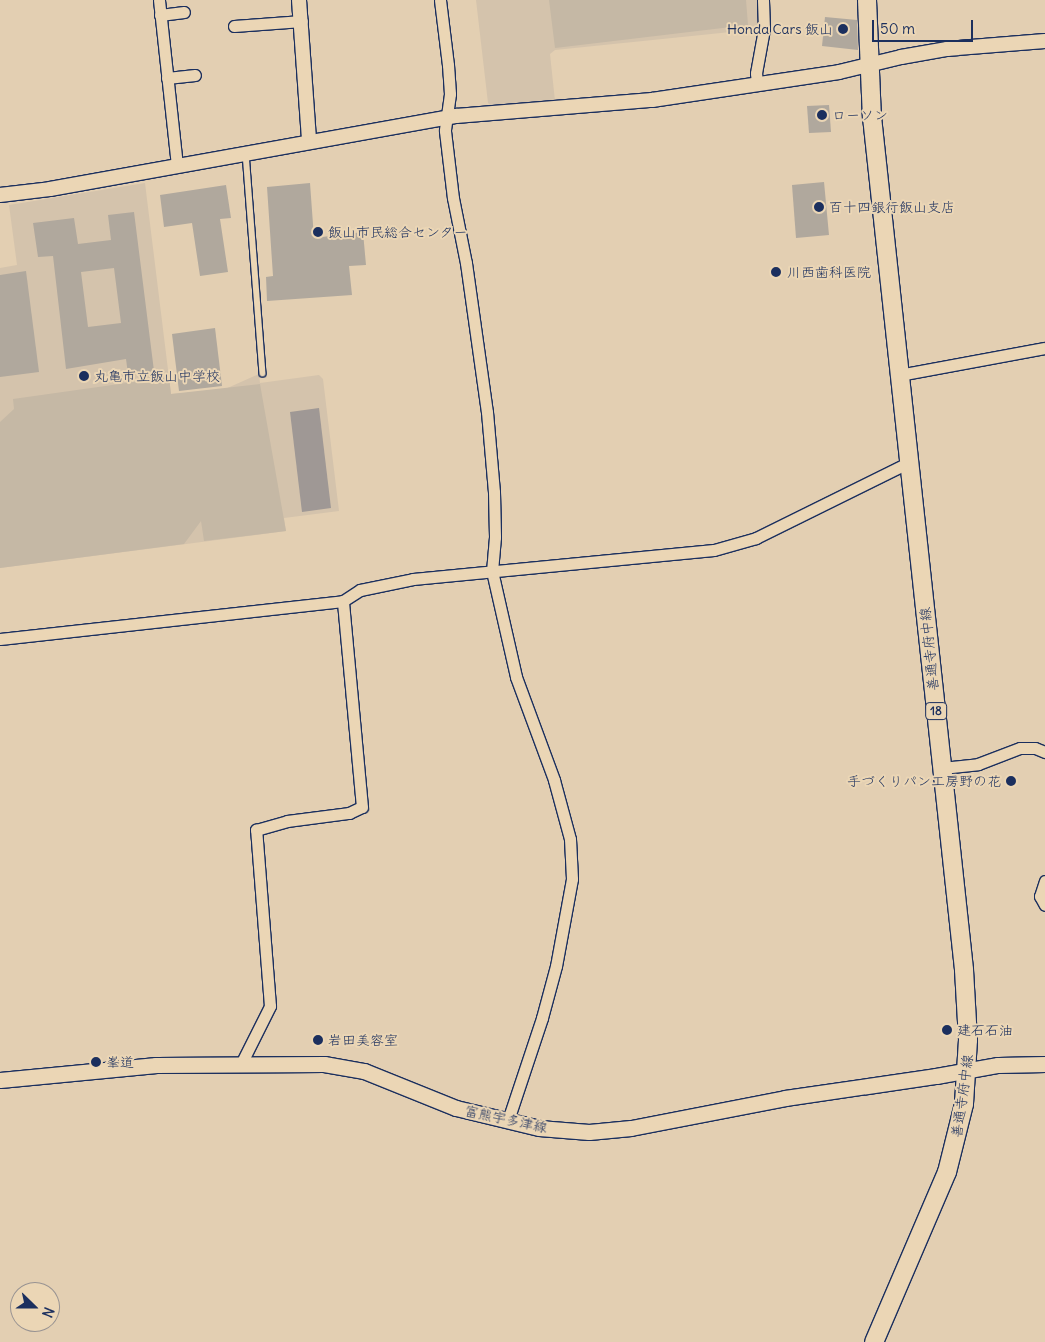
<!DOCTYPE html>
<html>
<head>
<meta charset="utf-8">
<style>
  body { margin:0 }
  #map { position:relative; width:1045px; height:1342px; overflow:hidden; background:#e3cfb2; font-family:Delius,"Klee One",sans-serif }
  div>[style] { position:absolute }
  .built>* { inset:0; background:#d4c3ac }
  .green>* { inset:0; background:#c5b8a5 }
  .water>* { inset:0; background:#9f9895 }
  .building>* { inset:0; background:#b0a89d }
  .roads { filter:drop-shadow(1px 0 #1b2f5e) drop-shadow(-1px 0 #1b2f5e) drop-shadow(0 1px #1b2f5e) drop-shadow(0 -1px #1b2f5e) }
  .service>* { height:5.5px; margin:-2.75px; padding:0 2.75px; transform-origin:2.75px; border-radius:2.75px; background:#ebd6b5 }
  .minor>* { height:11px; margin:-5.5px; padding:0 5.5px; transform-origin:5.5px; border-radius:5.5px; background:#ebd6b5 }
  .tertiary>* { height:14px; margin:-7px; padding:0 7px; transform-origin:7px; border-radius:7px; background:#ebd6b5 }
  .secondary>* { height:15px; margin:-7.5px; padding:0 7.5px; transform-origin:7.5px; border-radius:7.5px; background:#ebd6b5 }
  .primary>* { height:18px; margin:-9px; padding:0 9px; transform-origin:9px; border-radius:9px; background:#ebd6b5 }
  .dots>* { width:14px; height:14px; translate:-50% -50%; box-sizing:border-box; border:2px solid #ebd6b5; border-radius:50% }
  span { translate:-50% -50%; white-space:nowrap; text-align:center; line-height:1.15; -webkit-text-stroke:4px #ebd6b5; paint-order:stroke }
  .shield-label span { padding:1px 4px; background:#ebd6b5; border:1px solid; border-radius:4px; -webkit-text-stroke-width:0 }
  .shield-label { font-size:12px; color:#1b2f5e; font-weight:700 }
  .poi-label { font-size:14px; color:#1b2f5e }
  .right { translate:-100% -50%; text-align:right }
  .left { translate:0 -50%; text-align:left }
  .street-label { font-size:14px; color:#1b2f5e }
  .north { position:absolute; left:10px; top:1282px; width:50px; height:50px; box-sizing:border-box; background:#ebd6b5; border:1px solid #989392; border-radius:50%; rotate:112deg; font-size:14px; font-weight:700; line-height:20px; text-align:center; color:#1b2f5e }
  .north::after { content:''; display:block; margin:auto; width:18px; height:22px; background:#1b2f5e; clip-path:polygon(50% 0,100% 100%,50% 72%,0 100%) }
  .scale { position:absolute; left:872px; top:20px; width:101px; height:22px; box-sizing:border-box; border:2px solid #1b2f5e; border-top:0; padding-left:6px; font-size:15px; line-height:18px; white-space:nowrap; color:#1b2f5e; -webkit-text-stroke:4px #ebd6b5; paint-order:stroke }
</style>
</head>
<body>
<div id="map">
  <div class="built">
    <i style="clip-path:polygon(476px 0,759px 0,760px 29px,555px 50px,550px 54px,555px 101px,492px 107px,488px 103px)"></i>
    <i style="clip-path:polygon(145px 183px,171px 394px,223px 390px,259px 374px,260px 383px,319px 375px,323px 379px,339px 511px,284px 518px,286px 531px,0 568px,0 268px,17px 265px,9px 205px)"></i>
  </div>
  <div class="green">
    <i style="clip-path:polygon(549px 0,746px 0,748px 25px,555px 48px)"></i>
    <i style="clip-path:polygon(169px 377px,171px 394px,260px 384px,286px 531px,204px 541px,201px 521px,184px 544px,0 568px,0 422px,14px 409px,13px 399px)"></i>
  </div>
  <div class="water">
    <i style="clip-path:polygon(319px 408px,331px 508px,302px 512px,290px 412px)"></i>
  </div>
  <div class="building">
    <i style="clip-path:polygon(825px 17px,857px 20px,858px 50px,822px 46px)"></i>
    <i style="clip-path:polygon(829px 105px,831px 132px,809px 133px,807px 106px)"></i>
    <i style="clip-path:polygon(824px 182px,829px 235px,796px 238px,792px 185px)"></i>
    <i style="clip-path:polygon(310px 183px,314px 238px,363px 232px,366px 265px,349px 266px,352px 295px,267px 301px,266px 277px,273px 276px,267px 187px)"></i>
    <i style="clip-path:polygon(226px 185px,231px 218px,220px 219px,228px 272px,200px 276px,192px 223px,164px 227px,160px 195px)"></i>
    <i style="clip-path:polygon(evenodd,134px 212px,154px 371px,128px 374px,126px 359px,66px 369px,53px 256px,38px 257px,33px 223px,74px 218px,78px 244px,111px 240px,108px 215px,134px 212px,114px 268px,121px 323px,88px 327px,81px 272px,114px 268px)"></i>
    <i style="clip-path:polygon(26px 271px,39px 372px,0 377px,0 275px)"></i>
    <i style="clip-path:polygon(215px 328px,222px 386px,179px 391px,172px 334px)"></i>
  </div>
  <div class="roads">
    <div class="service">
      <i style="left:246px;top:153px;width:221px;rotate:85.6deg"></i>
    </div>
    <div class="minor">
      <i style="left:159px;top:0;width:167px;rotate:83.8deg"></i>
      <i style="left:440px;top:0;width:65px;rotate:83deg"></i>
      <i style="left:448px;top:65px;width:29px;rotate:86deg"></i>
      <i style="left:450px;top:94px;width:37px;rotate:98deg"></i>
      <i style="left:445px;top:131px;width:67px;rotate:83.2deg"></i>
      <i style="left:453px;top:198px;width:66px;rotate:78.7deg"></i>
      <i style="left:466px;top:263px;width:150px;rotate:82deg"></i>
      <i style="left:487px;top:412px;width:80px;rotate:85deg"></i>
      <i style="left:494px;top:492px;width:45px;rotate:88.7deg"></i>
      <i style="left:495px;top:537px;width:34px;rotate:95deg"></i>
      <i style="left:492px;top:571px;width:109px;rotate:77.2deg"></i>
      <i style="left:516px;top:677px;width:110px;rotate:69.7deg"></i>
      <i style="left:554px;top:780px;width:61px;rotate:74.8deg"></i>
      <i style="left:570px;top:839px;width:40px;rotate:87.1deg"></i>
      <i style="left:572px;top:879px;width:88px;rotate:100.4deg"></i>
      <i style="left:556px;top:966px;width:54px;rotate:105.1deg"></i>
      <i style="left:542px;top:1018px;width:108px;rotate:108.4deg"></i>
      <i style="left:160px;top:15px;width:24px;rotate:-7deg"></i>
      <i style="left:234px;top:26px;width:68px;rotate:-4.2deg"></i>
      <i style="left:167px;top:78px;width:28px;rotate:-6deg"></i>
      <i style="left:757px;top:84px;width:11px;rotate:-95deg"></i>
      <i style="left:756px;top:73px;width:45px;rotate:-79.7deg"></i>
      <i style="left:764px;top:29px;width:29px;rotate:-92deg"></i>
      <i style="left:899px;top:375px;width:148px;rotate:-10.5deg"></i>
      <i style="left:0;top:639px;width:345px;rotate:-6.3deg"></i>
      <i style="left:343px;top:601px;width:20px;rotate:-33deg"></i>
      <i style="left:360px;top:590px;width:54px;rotate:-11.7deg"></i>
      <i style="left:413px;top:579px;width:302px;rotate:-5.5deg"></i>
      <i style="left:714px;top:550px;width:44px;rotate:-15.9deg"></i>
      <i style="left:756px;top:538px;width:169px;rotate:-26.3deg"></i>
      <i style="left:942px;top:768px;width:36px;rotate:-6deg"></i>
      <i style="left:978px;top:764px;width:45px;rotate:-20.9deg"></i>
      <i style="left:1020px;top:748px;width:15px"></i>
      <i style="left:1035px;top:748px;width:11px;rotate:22deg"></i>
      <i style="left:1045px;top:881px;width:16px;rotate:108deg"></i>
      <i style="left:1040px;top:896px;width:10px;rotate:61deg"></i>
      <i style="left:241px;top:1064px;width:65px;rotate:-63.4deg"></i>
      <i style="left:270px;top:1006px;width:177px;rotate:-94.5deg"></i>
      <i style="left:256px;top:830px;width:32px;rotate:-16deg"></i>
      <i style="left:287px;top:821px;width:63px;rotate:-7.4deg"></i>
      <i style="left:349px;top:813px;width:14px;rotate:-25deg"></i>
      <i style="left:362px;top:807px;width:207px;rotate:-95.3deg"></i>
    </div>
    <div class="tertiary">
      <i style="left:299px;top:0;width:141px;rotate:85.9deg"></i>
      <i style="left:0;top:195px;width:50px;rotate:-6.8deg"></i>
      <i style="left:50px;top:189px;width:413px;rotate:-10.2deg"></i>
      <i style="left:456px;top:116px;width:197px;rotate:-4.7deg"></i>
      <i style="left:652px;top:100px;width:189px;rotate:-8.5deg"></i>
      <i style="left:839px;top:72px;width:64px;rotate:-13.6deg"></i>
      <i style="left:901px;top:57px;width:47px;rotate:-9.9deg"></i>
      <i style="left:947px;top:49px;width:98px;rotate:-4.7deg"></i>
    </div>
    <div class="secondary">
      <i style="left:0;top:1080px;width:157px;rotate:-5.5deg"></i>
      <i style="left:156px;top:1065px;width:168px;rotate:-0.3deg"></i>
      <i style="left:324px;top:1064px;width:41px;rotate:9.9deg"></i>
      <i style="left:364px;top:1071px;width:99px;rotate:21.9deg"></i>
      <i style="left:456px;top:1108px;width:85px;rotate:13.5deg"></i>
      <i style="left:539px;top:1128px;width:50px;rotate:4.6deg"></i>
      <i style="left:589px;top:1132px;width:42px;rotate:-5.4deg"></i>
      <i style="left:631px;top:1128px;width:157px;rotate:-11deg"></i>
      <i style="left:785px;top:1098px;width:153px;rotate:-8.3deg"></i>
      <i style="left:936px;top:1076px;width:63px;rotate:-10.1deg"></i>
      <i style="left:998px;top:1065px;width:47px;rotate:-1.2deg"></i>
    </div>
    <div class="primary">
      <i style="left:867px;top:0;width:117px;rotate:87.6deg"></i>
      <i style="left:872px;top:117px;width:858px;rotate:83.84deg"></i>
      <i style="left:964px;top:970px;width:70px;rotate:86.7deg"></i>
      <i style="left:968px;top:1040px;width:64px;rotate:93.6deg"></i>
      <i style="left:964px;top:1104px;width:70px;rotate:104deg"></i>
      <i style="left:947px;top:1172px;width:185px;rotate:113.2deg"></i>
    </div>
  </div>
  <div class="dots">
    <i style="left:843px;top:29px;background:#1b2f5e"></i>
    <i style="left:822px;top:115px;background:#1b2f5e"></i>
    <i style="left:819px;top:207px;background:#1b2f5e"></i>
    <i style="left:318px;top:232px;background:#1b2f5e"></i>
    <i style="left:776px;top:272px;background:#1b2f5e"></i>
    <i style="left:84px;top:376px;background:#1b2f5e"></i>
    <i style="left:1011px;top:781px;background:#1b2f5e"></i>
    <i style="left:947px;top:1030px;background:#1b2f5e"></i>
    <i style="left:318px;top:1040px;background:#1b2f5e"></i>
    <i style="left:96px;top:1062px;background:#1b2f5e"></i>
  </div>
  <div class="shield-label">
    <span style="left:936px;top:711px">18</span>
  </div>
  <div class="poi-label">
    <span class="right" style="left:833px;top:29px">Honda Cars 飯山</span>
    <span class="left" style="left:832px;top:115px">ローソン</span>
    <span class="left" style="left:829px;top:207px">百十四銀行飯山支店</span>
    <span class="left" style="left:328px;top:232px">飯山市民総合センター</span>
    <span class="left" style="left:787px;top:272px">川西歯科医院</span>
    <span class="left" style="left:94px;top:376px">丸亀市立飯山中学校</span>
    <span class="right" style="left:1001px;top:781px">手づくりパン工房野の花</span>
    <span class="left" style="left:957px;top:1030px">建石石油</span>
    <span class="left" style="left:328px;top:1040px">岩田美容室</span>
    <span class="left" style="left:106px;top:1062px">峯道</span>
  </div>
  <div class="street-label">
    <span style="left:929px;top:649px;rotate:-96deg">善通寺府中線</span>
    <span style="left:962px;top:1096px;rotate:-82deg">善通寺府中線</span>
    <span style="left:506px;top:1119px;rotate:12deg">富熊宇多津線</span>
  </div>
  <div class="north">N</div>
  <div class="scale">50 m</div>
</div>
</body>
</html>
